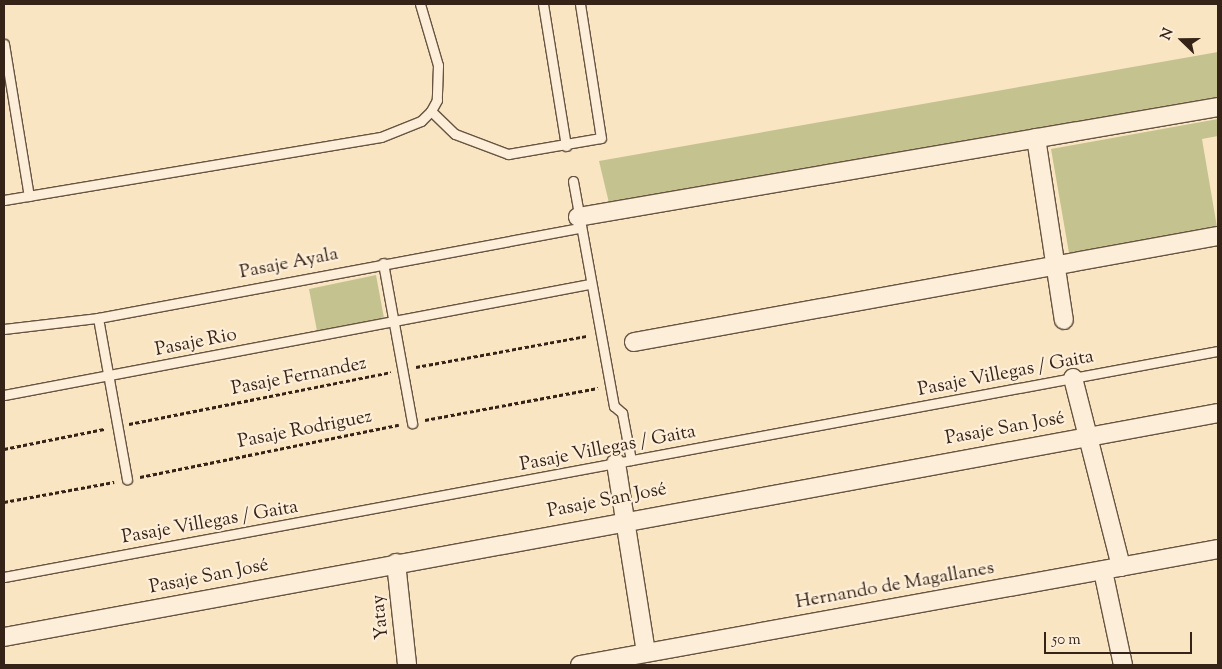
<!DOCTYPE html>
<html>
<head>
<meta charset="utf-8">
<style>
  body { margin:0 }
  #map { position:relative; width:1222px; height:669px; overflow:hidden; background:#fae5c3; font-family:"Sorts Mill Goudy",serif }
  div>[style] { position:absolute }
  .green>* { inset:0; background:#c4c390 }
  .path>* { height:3px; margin-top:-1.5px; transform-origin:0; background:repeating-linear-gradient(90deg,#362317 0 4px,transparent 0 6.5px) }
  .roads { filter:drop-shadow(1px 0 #675442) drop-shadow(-1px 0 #675442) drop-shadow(0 1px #675442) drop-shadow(0 -1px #675442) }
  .lane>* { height:9px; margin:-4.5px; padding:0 4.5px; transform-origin:4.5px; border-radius:4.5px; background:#fceed8 }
  .street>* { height:18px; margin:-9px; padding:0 9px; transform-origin:9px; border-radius:9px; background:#fceed8 }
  span { translate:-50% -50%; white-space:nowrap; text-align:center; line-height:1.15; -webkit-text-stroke:4.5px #fceed8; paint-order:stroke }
  .street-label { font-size:19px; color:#362317 }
  .frame { position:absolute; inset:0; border:5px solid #362317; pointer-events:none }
  .north { position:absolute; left:1157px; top:15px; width:50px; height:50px; -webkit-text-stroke:4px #fceed8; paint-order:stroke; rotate:292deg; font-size:14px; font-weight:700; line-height:20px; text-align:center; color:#362317 }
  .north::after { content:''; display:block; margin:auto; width:18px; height:22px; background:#362317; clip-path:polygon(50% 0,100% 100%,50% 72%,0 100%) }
  .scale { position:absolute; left:1044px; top:632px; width:148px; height:22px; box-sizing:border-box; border:2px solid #362317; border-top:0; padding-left:6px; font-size:15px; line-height:18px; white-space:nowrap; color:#362317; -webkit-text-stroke:4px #fceed8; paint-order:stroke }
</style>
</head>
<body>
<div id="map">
  <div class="green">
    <i style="clip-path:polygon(1218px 52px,1218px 97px,609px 203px,599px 161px)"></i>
    <i style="clip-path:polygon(1218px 119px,1218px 136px,1202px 139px,1217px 227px,1069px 253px,1051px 149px)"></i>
    <i style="clip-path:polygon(376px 275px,384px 318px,317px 331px,309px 289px)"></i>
  </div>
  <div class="path">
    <i style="left:416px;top:367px;width:174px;rotate:-10.3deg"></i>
    <i style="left:425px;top:420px;width:176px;rotate:-10.5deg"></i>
    <i style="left:129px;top:424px;width:267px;rotate:-11.2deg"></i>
    <i style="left:4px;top:449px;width:102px;rotate:-11.3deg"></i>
    <i style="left:140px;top:477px;width:264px;rotate:-11.4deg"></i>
    <i style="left:4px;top:502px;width:112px;rotate:-10.3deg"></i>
  </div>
  <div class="roads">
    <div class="lane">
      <i style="left:420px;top:4px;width:64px;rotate:73.6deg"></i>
      <i style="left:438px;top:65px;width:35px;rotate:92deg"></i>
      <i style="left:437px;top:100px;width:13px;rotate:119deg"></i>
      <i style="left:543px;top:4px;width:144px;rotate:80.8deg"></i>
      <i style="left:4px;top:44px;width:154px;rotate:80.7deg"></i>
      <i style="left:573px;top:181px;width:229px;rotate:79.7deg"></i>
      <i style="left:614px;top:406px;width:11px;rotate:41deg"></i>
      <i style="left:622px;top:413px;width:48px;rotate:79.2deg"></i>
      <i style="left:4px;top:200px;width:382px;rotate:-9.5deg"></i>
      <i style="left:381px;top:137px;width:43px;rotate:-21.8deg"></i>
      <i style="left:421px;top:121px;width:14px;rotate:-45deg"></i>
      <i style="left:431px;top:111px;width:33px;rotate:44deg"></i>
      <i style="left:455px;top:134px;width:57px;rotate:20.7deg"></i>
      <i style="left:508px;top:154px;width:94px;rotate:-9.8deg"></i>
      <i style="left:601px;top:138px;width:136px;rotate:-98.9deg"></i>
      <i style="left:383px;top:263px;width:163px;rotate:79.7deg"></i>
      <i style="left:98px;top:318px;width:164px;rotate:79.8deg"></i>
      <i style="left:4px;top:329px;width:95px;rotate:-6.7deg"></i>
      <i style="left:98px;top:318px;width:490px;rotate:-10.6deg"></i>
      <i style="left:4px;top:395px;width:595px;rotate:-10.74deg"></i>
      <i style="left:4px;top:577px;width:1235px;rotate:-10.55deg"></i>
    </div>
    <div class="street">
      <i style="left:1036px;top:138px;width:184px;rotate:81.3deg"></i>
      <i style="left:578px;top:217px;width:649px;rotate:-9.75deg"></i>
      <i style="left:634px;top:342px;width:594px;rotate:-10.29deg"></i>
      <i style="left:1073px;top:378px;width:195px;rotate:75.7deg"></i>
      <i style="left:616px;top:463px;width:191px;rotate:81deg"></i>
      <i style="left:396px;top:563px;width:103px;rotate:83.8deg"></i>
      <i style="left:1103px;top:571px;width:96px;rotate:78deg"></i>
      <i style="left:4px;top:637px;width:1234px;rotate:-10.45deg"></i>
      <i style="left:580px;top:665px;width:648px;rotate:-10.3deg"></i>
    </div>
  </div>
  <div class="street-label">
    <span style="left:289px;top:264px;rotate:-11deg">Pasaje Ayala</span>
    <span style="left:196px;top:343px;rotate:-11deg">Pasaje Rio</span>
    <span style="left:1006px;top:374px;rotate:-11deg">Pasaje Villegas / Gaita</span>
    <span style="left:299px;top:377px;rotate:-11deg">Pasaje Fernandez</span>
    <span style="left:1005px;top:429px;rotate:-10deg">Pasaje San José</span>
    <span style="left:305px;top:430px;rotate:-11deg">Pasaje Rodriguez</span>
    <span style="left:608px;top:449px;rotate:-11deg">Pasaje Villegas / Gaita</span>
    <span style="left:607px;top:501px;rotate:-11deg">Pasaje San José</span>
    <span style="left:210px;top:523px;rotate:-10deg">Pasaje Villegas / Gaita</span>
    <span style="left:209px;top:577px;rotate:-11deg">Pasaje San José</span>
    <span style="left:895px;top:586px;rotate:-10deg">Hernando de Magallanes</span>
    <span style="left:381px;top:617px;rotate:-96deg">Yatay</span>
  </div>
  <div class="frame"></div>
  <div class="north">N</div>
  <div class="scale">50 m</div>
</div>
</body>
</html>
